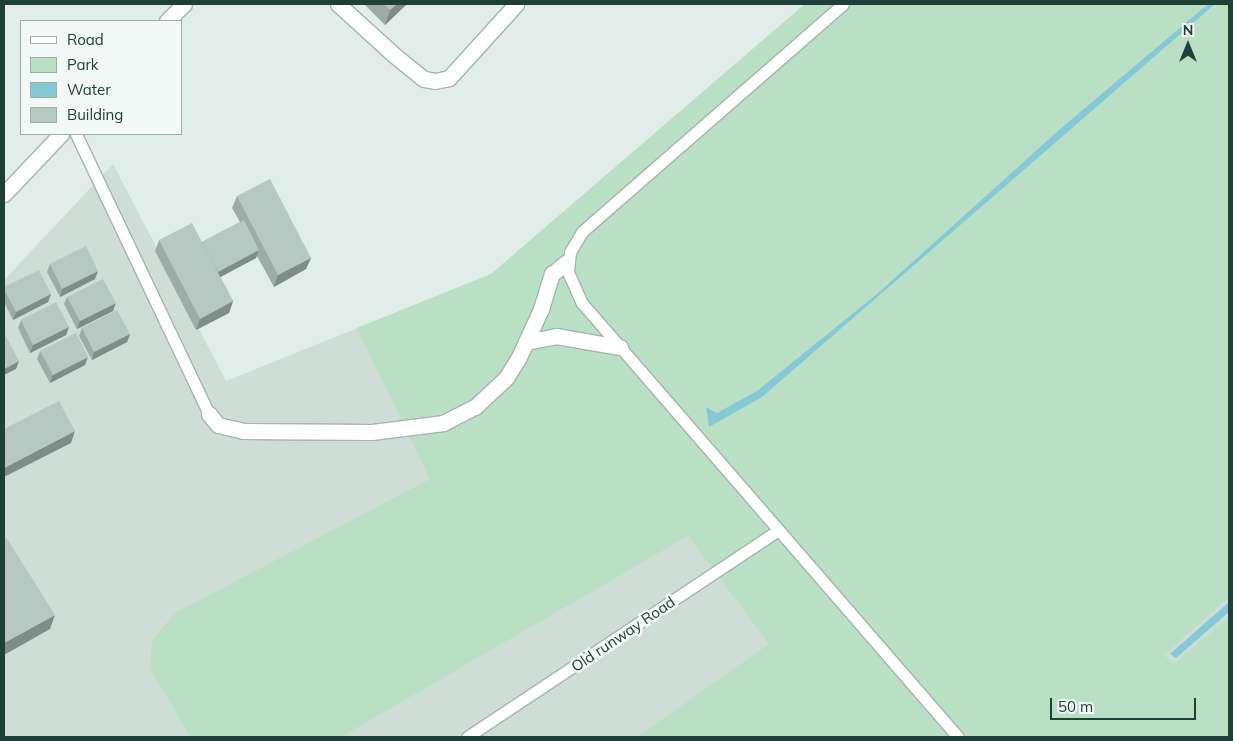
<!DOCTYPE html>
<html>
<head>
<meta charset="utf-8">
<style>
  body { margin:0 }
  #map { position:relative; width:1233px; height:741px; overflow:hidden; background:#e1ede8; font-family:Mulish,sans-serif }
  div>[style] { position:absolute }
  .built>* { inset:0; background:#cfddd7 }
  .green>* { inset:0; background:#b9e0c4 }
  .water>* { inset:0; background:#85c8d6 }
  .roads { filter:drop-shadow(1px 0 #a3b5af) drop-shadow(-1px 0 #a3b5af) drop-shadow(0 1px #a3b5af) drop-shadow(0 -1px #a3b5af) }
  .service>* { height:11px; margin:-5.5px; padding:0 5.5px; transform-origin:5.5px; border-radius:5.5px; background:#fff }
  .minor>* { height:15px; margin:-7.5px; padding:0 7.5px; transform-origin:7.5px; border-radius:7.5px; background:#fff }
  .secondary>* { height:15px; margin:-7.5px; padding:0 7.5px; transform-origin:7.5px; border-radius:7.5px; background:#fff }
  .wall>* { inset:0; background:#9daca6 }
  .shaded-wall>* { inset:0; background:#7f8c87 }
  .building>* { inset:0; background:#b6c8c1 }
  span { translate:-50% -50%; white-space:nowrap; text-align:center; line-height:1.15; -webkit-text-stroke:5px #f2f9f6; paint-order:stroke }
  .street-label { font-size:15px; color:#203f37 }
  .frame { position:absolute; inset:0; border:5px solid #203f37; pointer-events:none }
  .legend { position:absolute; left:20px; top:20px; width:162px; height:115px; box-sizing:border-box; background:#f2f9f6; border:1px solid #9eafaa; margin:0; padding:6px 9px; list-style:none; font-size:15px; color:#203f37 }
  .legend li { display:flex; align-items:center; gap:10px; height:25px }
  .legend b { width:25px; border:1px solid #9eafaa }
  .north { position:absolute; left:1163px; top:20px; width:50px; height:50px; -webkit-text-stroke:4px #f2f9f6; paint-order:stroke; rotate:0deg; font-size:14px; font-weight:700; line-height:20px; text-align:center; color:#203f37 }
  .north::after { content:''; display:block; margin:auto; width:18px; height:22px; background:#203f37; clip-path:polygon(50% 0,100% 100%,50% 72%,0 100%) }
  .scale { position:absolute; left:1050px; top:698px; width:146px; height:22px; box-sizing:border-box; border:2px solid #203f37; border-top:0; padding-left:6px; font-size:15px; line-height:18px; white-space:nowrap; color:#203f37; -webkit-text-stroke:4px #f2f9f6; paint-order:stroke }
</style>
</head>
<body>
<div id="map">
  <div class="built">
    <i style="clip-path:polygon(805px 4px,1229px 4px,1229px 737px,4px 737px,4px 280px,113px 164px,226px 381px,491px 274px)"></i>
  </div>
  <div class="green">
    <i style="clip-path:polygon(805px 4px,1208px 4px,1059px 130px,877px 294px,757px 391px,717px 413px,706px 407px,709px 427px,762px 397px,1191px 24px,1215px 4px,1229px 4px,1229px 597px,1164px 655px,1174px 664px,1229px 617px,1229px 737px,637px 737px,769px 644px,688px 536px,341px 737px,190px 737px,150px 668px,152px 640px,175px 613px,430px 479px,357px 328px,491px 274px)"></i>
  </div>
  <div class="water">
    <i style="clip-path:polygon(1208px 4px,1215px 4px,762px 397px,709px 427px,706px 407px,717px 413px,757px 391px,877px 294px,1059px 130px)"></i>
    <i style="clip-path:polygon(1229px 602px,1229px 612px,1176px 658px,1170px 654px)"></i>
  </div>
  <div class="roads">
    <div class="service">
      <i style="left:843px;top:4px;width:347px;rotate:138.9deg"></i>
      <i style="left:582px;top:232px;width:23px;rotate:121deg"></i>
      <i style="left:570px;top:252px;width:20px;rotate:96deg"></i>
      <i style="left:568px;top:272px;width:34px;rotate:66deg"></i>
      <i style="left:582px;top:303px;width:574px;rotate:49.1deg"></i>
      <i style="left:76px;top:134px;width:310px;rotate:64.6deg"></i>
      <i style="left:467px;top:737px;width:374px;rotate:-33.6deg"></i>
    </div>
    <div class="minor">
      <i style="left:338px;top:4px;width:76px;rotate:42.3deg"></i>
      <i style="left:394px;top:55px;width:38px;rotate:39deg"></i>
      <i style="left:424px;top:79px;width:11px;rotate:10deg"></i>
      <i style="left:435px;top:81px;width:14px;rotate:-12deg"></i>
      <i style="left:449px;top:78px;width:100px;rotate:-47.8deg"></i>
      <i style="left:526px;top:342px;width:31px;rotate:-11deg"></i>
      <i style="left:556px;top:336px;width:65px;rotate:9.8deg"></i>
      <i style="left:209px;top:414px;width:14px;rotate:51deg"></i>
      <i style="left:218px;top:425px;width:26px;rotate:13deg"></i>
      <i style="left:243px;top:431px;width:129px;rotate:0.4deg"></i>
      <i style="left:372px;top:432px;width:72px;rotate:-7.2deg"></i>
      <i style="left:443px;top:423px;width:36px;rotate:-27deg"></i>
      <i style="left:475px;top:407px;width:42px;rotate:-43.1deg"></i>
      <i style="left:506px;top:378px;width:25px;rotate:-58deg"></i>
      <i style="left:519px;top:357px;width:53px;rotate:-65.4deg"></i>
      <i style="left:541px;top:309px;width:37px;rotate:-73deg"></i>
      <i style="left:552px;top:274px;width:19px;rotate:-39deg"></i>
    </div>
    <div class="secondary">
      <i style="left:167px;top:21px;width:24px;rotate:-45deg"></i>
      <i style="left:4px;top:194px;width:83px;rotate:-46.5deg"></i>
    </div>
  </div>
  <div class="wall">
    <i style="clip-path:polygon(364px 4px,407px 4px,385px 25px)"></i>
    <i style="clip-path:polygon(237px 196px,311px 258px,306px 269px,274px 287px,257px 256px,256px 258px,220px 277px,233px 301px,229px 313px,196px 330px,155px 251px,159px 240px,202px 242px,240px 222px,232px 208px)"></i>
    <i style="clip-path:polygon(50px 264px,95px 279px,60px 297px,47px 272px)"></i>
    <i style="clip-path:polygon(4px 287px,51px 294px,48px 302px,13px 320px,4px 302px)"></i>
    <i style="clip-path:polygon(67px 297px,113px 311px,77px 329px,64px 304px)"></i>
    <i style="clip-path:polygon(21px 320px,69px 327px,66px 335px,30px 353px,18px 328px)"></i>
    <i style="clip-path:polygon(82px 328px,130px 334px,127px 342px,92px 360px,79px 336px)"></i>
    <i style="clip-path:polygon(40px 351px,85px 365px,50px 383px,37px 359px)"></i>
  </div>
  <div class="shaded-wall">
    <i style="clip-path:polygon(397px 4px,407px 4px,385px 25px,390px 10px)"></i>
    <i style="clip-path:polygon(259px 250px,256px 258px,215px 280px,217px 272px)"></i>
    <i style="clip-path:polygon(311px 258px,306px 269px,274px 287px,278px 275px)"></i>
    <i style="clip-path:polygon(98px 271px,95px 279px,60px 297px,62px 289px)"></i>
    <i style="clip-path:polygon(51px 294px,48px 302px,13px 320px,16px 312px)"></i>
    <i style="clip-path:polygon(233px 301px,229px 313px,196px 330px,200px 319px)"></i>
    <i style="clip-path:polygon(116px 303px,113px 311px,77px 329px,80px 321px)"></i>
    <i style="clip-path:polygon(69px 327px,66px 335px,30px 353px,33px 345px)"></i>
    <i style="clip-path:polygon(130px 334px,127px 342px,92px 360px,94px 352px)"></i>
    <i style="clip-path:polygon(88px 357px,85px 365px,50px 383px,53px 375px)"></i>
    <i style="clip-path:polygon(19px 361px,16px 369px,4px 375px,4px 369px)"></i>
    <i style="clip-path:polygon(75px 431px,71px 443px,4px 477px,4px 468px)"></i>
    <i style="clip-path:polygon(55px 615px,50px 629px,4px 655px,4px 643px)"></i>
  </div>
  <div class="building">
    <i style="clip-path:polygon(384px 4px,397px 4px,390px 10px)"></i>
    <i style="clip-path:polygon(270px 179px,311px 258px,278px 275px,237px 196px)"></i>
    <i style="clip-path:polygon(244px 220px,259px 250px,218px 272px,202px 242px)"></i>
    <i style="clip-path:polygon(192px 223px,233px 301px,200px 319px,159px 240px)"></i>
    <i style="clip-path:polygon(86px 246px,98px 271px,62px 289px,50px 264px)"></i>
    <i style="clip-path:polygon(39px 270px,51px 294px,16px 312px,4px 289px,4px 287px)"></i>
    <i style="clip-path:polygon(103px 279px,116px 303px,80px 321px,67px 297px)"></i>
    <i style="clip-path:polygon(56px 302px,69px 327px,33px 345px,21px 320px)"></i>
    <i style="clip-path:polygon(117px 310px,130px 334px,94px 352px,82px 328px)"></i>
    <i style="clip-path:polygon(4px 332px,19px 361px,4px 369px)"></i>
    <i style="clip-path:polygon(76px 333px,88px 357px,53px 375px,40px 351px)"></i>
    <i style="clip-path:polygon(59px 401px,75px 431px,4px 468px,4px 429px)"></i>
    <i style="clip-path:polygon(6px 537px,55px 615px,4px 643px,4px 539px)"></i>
  </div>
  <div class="street-label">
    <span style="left:623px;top:634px;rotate:-34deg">Old runway Road</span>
  </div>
  <div class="frame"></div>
  <ul class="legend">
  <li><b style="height:6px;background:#fff"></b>Road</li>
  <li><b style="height:14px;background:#b9e0c4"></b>Park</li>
  <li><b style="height:14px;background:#85c8d6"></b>Water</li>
  <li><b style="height:14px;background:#b6c8c1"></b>Building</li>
  </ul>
  <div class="north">N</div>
  <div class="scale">50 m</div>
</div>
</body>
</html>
